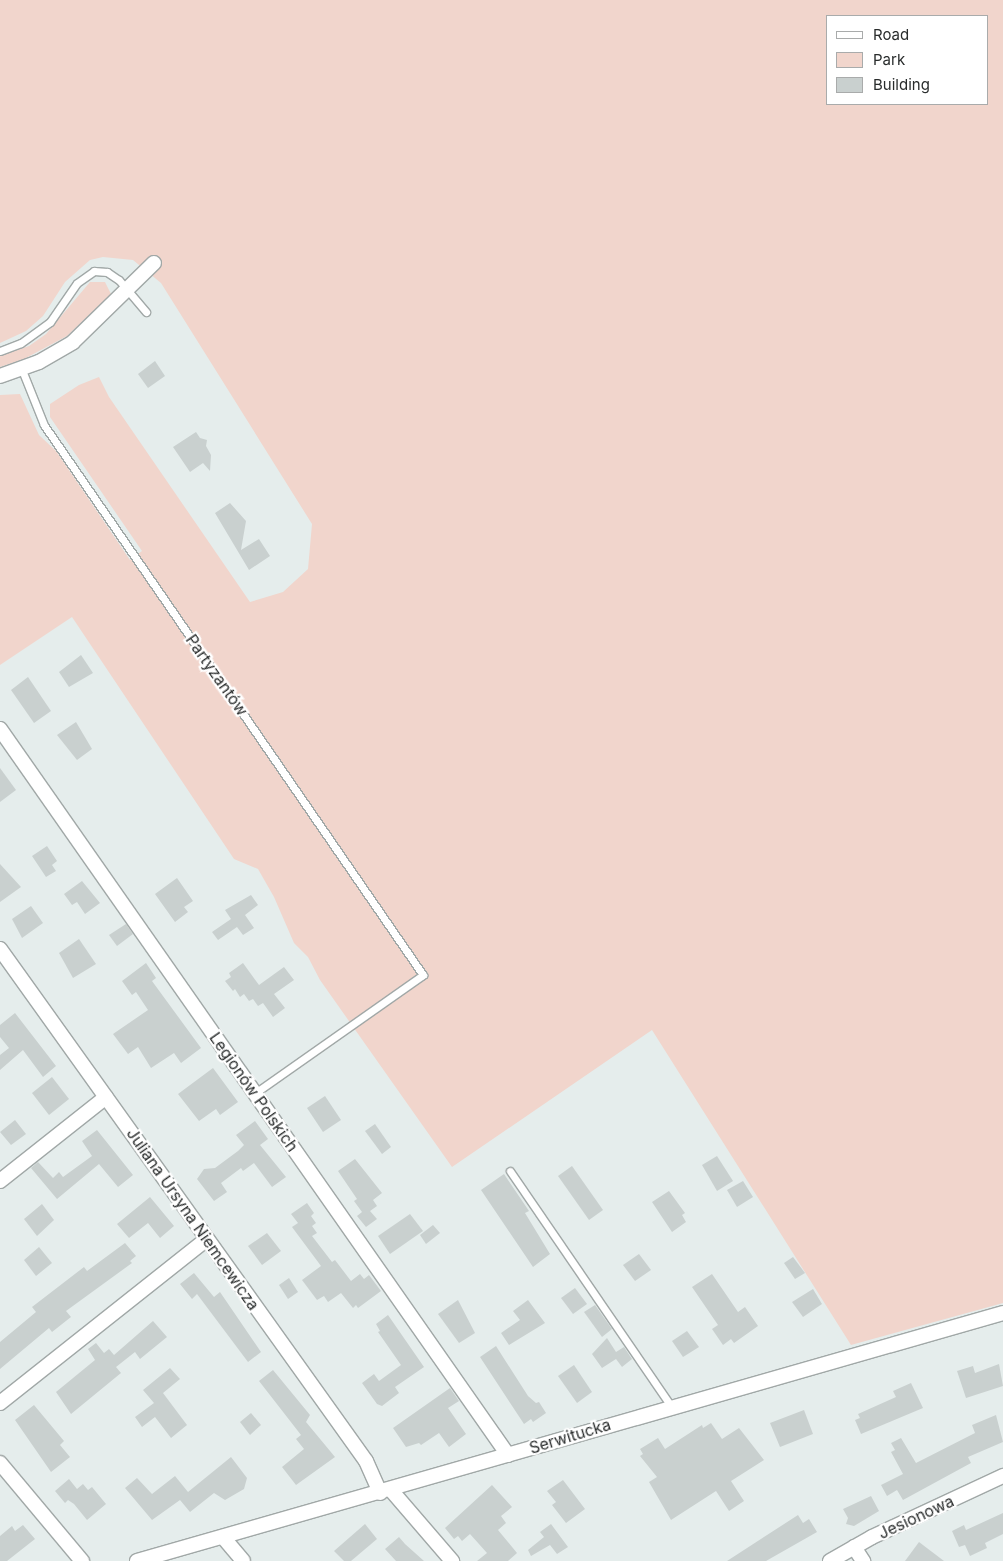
<!DOCTYPE html>
<html>
<head>
<meta charset="utf-8">
<style>
  body { margin:0 }
  #map { position:relative; width:1003px; height:1561px; overflow:hidden; background:#e5edec; font-family:Inter,sans-serif }
  div>[style] { position:absolute }
  .green>* { inset:0; background:#f1d5cc }
  .building>* { inset:0; background:#c9d0cf }
  .roads { filter:drop-shadow(1px 0 #a1a8a7) drop-shadow(-1px 0 #a1a8a7) drop-shadow(0 1px #a1a8a7) drop-shadow(0 -1px #a1a8a7) }
  .service>* { height:7px; margin:-3.5px; padding:0 3.5px; transform-origin:3.5px; border-radius:3.5px; background:#fff }
  .minor>* { height:14px; margin:-7px; padding:0 7px; transform-origin:7px; border-radius:7px; background:#fff }
  span { translate:-50% -50%; white-space:nowrap; text-align:center; line-height:1.15; -webkit-text-stroke:4.5px #fff; paint-order:stroke }
  .street-label { font-size:16px; color:#292c2c }
  .legend { position:absolute; left:826px; top:15px; width:162px; height:90px; box-sizing:border-box; background:#fff; border:1px solid #a9abab; margin:0; padding:6px 9px; list-style:none; font-size:15px; color:#292c2c }
  .legend li { display:flex; align-items:center; gap:10px; height:25px }
  .legend b { width:25px; border:1px solid #a9abab }
</style>
</head>
<body>
<div id="map">
  <div class="green">
    <i style="clip-path:polygon(evenodd,0 0,1003px 0,1003px 1303px,851px 1345px,652px 1030px,452px 1167px,320px 980px,308px 957px,294px 943px,274px 897px,258px 869px,234px 859px,72px 617px,0 665px,0 395px,20px 394px,39px 435px,56px 451px,130px 560px,142px 551px,50px 417px,50px 404px,79px 385px,99px 377px,109px 397px,250px 602px,283px 592px,308px 569px,312px 524px,161px 283px,133px 260px,103px 257px,90px 260px,65px 282px,43px 316px,26px 331px,0 343px,0 0,827px 16px,987px 16px,987px 104px,827px 104px,827px 16px)"></i>
    <i style="clip-path:polygon(90px 282px,105px 282px,111px 294px,67px 336px,24px 359px,0 367px,0 356px,29px 346px,46px 334px)"></i>
  </div>
  <div class="building">
    <i style="clip-path:polygon(155px 361px,165px 376px,148px 388px,138px 374px)"></i>
    <i style="clip-path:polygon(196px 432px,200px 438px,207px 440px,206px 446px,211px 455px,210px 471px,203px 463px,190px 472px,173px 447px)"></i>
    <i style="clip-path:polygon(230px 503px,246px 521px,241px 550px,259px 539px,270px 556px,249px 570px,215px 513px)"></i>
    <i style="clip-path:polygon(81px 655px,93px 673px,69px 687px,59px 672px)"></i>
    <i style="clip-path:polygon(28px 677px,51px 711px,34px 723px,11px 690px)"></i>
    <i style="clip-path:polygon(76px 722px,92px 749px,77px 760px,57px 735px)"></i>
    <i style="clip-path:polygon(0 768px,16px 790px,0 802px)"></i>
    <i style="clip-path:polygon(47px 846px,57px 861px,52px 865px,56px 871px,46px 877px,32px 856px)"></i>
    <i style="clip-path:polygon(0 864px,21px 887px,0 902px)"></i>
    <i style="clip-path:polygon(177px 878px,193px 901px,184px 907px,188px 912px,175px 922px,155px 894px)"></i>
    <i style="clip-path:polygon(82px 881px,100px 903px,85px 914px,77px 902px,72px 905px,64px 894px)"></i>
    <i style="clip-path:polygon(251px 895px,258px 905px,245px 915px,254px 928px,243px 935px,237px 927px,218px 940px,212px 932px,231px 919px,225px 910px)"></i>
    <i style="clip-path:polygon(31px 906px,43px 923px,22px 938px,12px 919px)"></i>
    <i style="clip-path:polygon(126px 924px,133px 934px,117px 946px,109px 935px)"></i>
    <i style="clip-path:polygon(79px 939px,96px 964px,73px 978px,59px 953px)"></i>
    <i style="clip-path:polygon(146px 963px,156px 978px,152px 981px,201px 1048px,181px 1063px,174px 1053px,151px 1068px,138px 1047px,128px 1054px,113px 1034px,148px 1010px,136px 992px,132px 995px,122px 981px)"></i>
    <i style="clip-path:polygon(243px 963px,259px 985px,284px 967px,294px 980px,274px 994px,285px 1008px,273px 1017px,263px 1003px,258px 1006px,253px 999px,249px 1001px,244px 994px,240px 997px,235px 989px,233px 991px,225px 981px,231px 977px,229px 973px)"></i>
    <i style="clip-path:polygon(15px 1013px,56px 1066px,43px 1077px,23px 1050px,0 1070px,0 1055px,9px 1048px,0 1037px,0 1025px)"></i>
    <i style="clip-path:polygon(213px 1068px,238px 1102px,220px 1115px,216px 1109px,199px 1121px,178px 1094px)"></i>
    <i style="clip-path:polygon(52px 1077px,69px 1099px,49px 1115px,32px 1093px)"></i>
    <i style="clip-path:polygon(325px 1096px,341px 1120px,323px 1132px,307px 1108px)"></i>
    <i style="clip-path:polygon(15px 1120px,26px 1134px,11px 1145px,0 1132px)"></i>
    <i style="clip-path:polygon(255px 1121px,268px 1139px,260px 1145px,286px 1177px,272px 1187px,254px 1163px,243px 1171px,241px 1168px,221px 1183px,227px 1192px,214px 1201px,197px 1179px,204px 1169px,215px 1168px,238px 1151px,244px 1145px,236px 1135px)"></i>
    <i style="clip-path:polygon(375px 1124px,391px 1147px,382px 1154px,365px 1131px)"></i>
    <i style="clip-path:polygon(97px 1130px,133px 1175px,118px 1187px,99px 1164px,57px 1199px,31px 1168px,38px 1162px,53px 1178px,59px 1172px,63px 1177px,92px 1156px,82px 1141px)"></i>
    <i style="clip-path:polygon(717px 1156px,733px 1181px,717px 1191px,702px 1165px)"></i>
    <i style="clip-path:polygon(355px 1159px,382px 1193px,373px 1200px,377px 1206px,370px 1211px,377px 1219px,366px 1227px,357px 1216px,362px 1212px,354px 1201px,357px 1199px,338px 1171px)"></i>
    <i style="clip-path:polygon(572px 1166px,603px 1210px,589px 1220px,558px 1176px)"></i>
    <i style="clip-path:polygon(504px 1174px,529px 1211px,525px 1213px,550px 1254px,533px 1267px,481px 1190px)"></i>
    <i style="clip-path:polygon(743px 1181px,753px 1197px,737px 1207px,727px 1190px)"></i>
    <i style="clip-path:polygon(669px 1191px,685px 1213px,682px 1215px,686px 1222px,672px 1232px,652px 1202px)"></i>
    <i style="clip-path:polygon(150px 1197px,174px 1226px,160px 1238px,148px 1223px,129px 1238px,117px 1224px)"></i>
    <i style="clip-path:polygon(307px 1203px,314px 1213px,311px 1216px,316px 1223px,312px 1226px,317px 1233px,312px 1236px,332px 1262px,335px 1260px,351px 1281px,360px 1274px,364px 1279px,369px 1275px,381px 1291px,358px 1308px,356px 1305px,353px 1308px,341px 1293px,328px 1302px,324px 1296px,317px 1300px,302px 1280px,321px 1266px,292px 1227px,298px 1223px,291px 1214px)"></i>
    <i style="clip-path:polygon(42px 1204px,54px 1220px,37px 1236px,24px 1219px)"></i>
    <i style="clip-path:polygon(410px 1214px,423px 1231px,390px 1254px,378px 1236px)"></i>
    <i style="clip-path:polygon(433px 1225px,440px 1233px,426px 1244px,420px 1235px)"></i>
    <i style="clip-path:polygon(267px 1233px,281px 1251px,262px 1265px,248px 1246px)"></i>
    <i style="clip-path:polygon(125px 1243px,136px 1256px,130px 1261px,132px 1263px,66px 1311px,71px 1317px,52px 1332px,49px 1328px,0 1369px,0 1342px,36px 1312px,32px 1307px,84px 1267px,87px 1271px)"></i>
    <i style="clip-path:polygon(39px 1247px,52px 1263px,36px 1276px,24px 1260px)"></i>
    <i style="clip-path:polygon(639px 1254px,651px 1270px,635px 1281px,623px 1265px)"></i>
    <i style="clip-path:polygon(793px 1257px,805px 1273px,795px 1279px,784px 1263px)"></i>
    <i style="clip-path:polygon(194px 1273px,214px 1297px,220px 1292px,261px 1352px,248px 1362px,197px 1294px,192px 1299px,180px 1284px)"></i>
    <i style="clip-path:polygon(712px 1274px,738px 1312px,745px 1307px,758px 1326px,734px 1343px,731px 1339px,723px 1345px,712px 1329px,718px 1325px,692px 1287px)"></i>
    <i style="clip-path:polygon(289px 1278px,298px 1292px,288px 1299px,279px 1285px)"></i>
    <i style="clip-path:polygon(575px 1288px,587px 1304px,573px 1314px,561px 1298px)"></i>
    <i style="clip-path:polygon(813px 1289px,822px 1304px,803px 1317px,792px 1302px)"></i>
    <i style="clip-path:polygon(458px 1300px,475px 1333px,459px 1343px,438px 1314px)"></i>
    <i style="clip-path:polygon(528px 1300px,545px 1323px,509px 1345px,501px 1333px,520px 1320px,513px 1311px)"></i>
    <i style="clip-path:polygon(595px 1305px,612px 1329px,602px 1337px,584px 1312px)"></i>
    <i style="clip-path:polygon(388px 1315px,424px 1367px,395px 1387px,399px 1393px,382px 1406px,377px 1404px,362px 1383px,374px 1374px,379px 1381px,401px 1365px,378px 1332px,380px 1331px,376px 1324px)"></i>
    <i style="clip-path:polygon(153px 1321px,167px 1337px,140px 1359px,135px 1352px,116px 1367px,121px 1373px,71px 1414px,56px 1392px,95px 1360px,88px 1349px,96px 1343px,104px 1353px,109px 1349px,114px 1355px)"></i>
    <i style="clip-path:polygon(687px 1331px,699px 1347px,683px 1357px,672px 1341px)"></i>
    <i style="clip-path:polygon(607px 1338px,616px 1352px,624px 1347px,632px 1359px,622px 1367px,616px 1359px,602px 1368px,592px 1354px)"></i>
    <i style="clip-path:polygon(496px 1346px,528px 1396px,536px 1403px,539px 1402px,546px 1413px,533px 1422px,531px 1419px,524px 1424px,480px 1357px)"></i>
    <i style="clip-path:polygon(999px 1364px,1003px 1386px,966px 1398px,957px 1371px,973px 1366px,975px 1373px)"></i>
    <i style="clip-path:polygon(574px 1365px,592px 1392px,577px 1403px,558px 1376px)"></i>
    <i style="clip-path:polygon(170px 1368px,180px 1379px,163px 1393px,187px 1425px,171px 1438px,155px 1417px,142px 1427px,135px 1417px,154px 1403px,143px 1390px)"></i>
    <i style="clip-path:polygon(273px 1370px,310px 1415px,306px 1422px,335px 1457px,296px 1485px,282px 1467px,304px 1449px,296px 1439px,301px 1435px,259px 1381px)"></i>
    <i style="clip-path:polygon(911px 1383px,923px 1408px,861px 1434px,855px 1420px,860px 1418px,858px 1414px,896px 1397px,893px 1391px)"></i>
    <i style="clip-path:polygon(450px 1388px,459px 1401px,448px 1408px,466px 1434px,449px 1447px,439px 1433px,421px 1445px,419px 1443px,406px 1447px,393px 1428px)"></i>
    <i style="clip-path:polygon(34px 1405px,64px 1441px,60px 1445px,70px 1457px,51px 1472px,15px 1420px)"></i>
    <i style="clip-path:polygon(804px 1410px,813px 1434px,780px 1447px,770px 1423px)"></i>
    <i style="clip-path:polygon(251px 1413px,261px 1425px,250px 1435px,240px 1422px)"></i>
    <i style="clip-path:polygon(996px 1415px,1003px 1442px,968px 1457px,971px 1463px,903px 1500px,897px 1490px,887px 1496px,881px 1485px,903px 1474px,891px 1452px,895px 1450px,891px 1443px,901px 1438px,916px 1463px,975px 1433px,972px 1425px)"></i>
    <i style="clip-path:polygon(711px 1423px,722px 1439px,739px 1428px,764px 1460px,731px 1481px,744px 1501px,729px 1511px,716px 1491px,671px 1520px,649px 1482px,657px 1477px,640px 1456px,643px 1454px,640px 1449px,658px 1438px,665px 1449px,702px 1425px,703px 1428px)"></i>
    <i style="clip-path:polygon(231px 1457px,247px 1478px,244px 1489px,225px 1500px,214px 1493px,190px 1512px,180px 1500px,152px 1520px,125px 1488px,137px 1478px,152px 1494px,175px 1476px,188px 1492px)"></i>
    <i style="clip-path:polygon(69px 1479px,77px 1489px,83px 1484px,88px 1490px,92px 1487px,106px 1504px,87px 1520px,74px 1504px,68px 1500px,65px 1503px,55px 1491px)"></i>
    <i style="clip-path:polygon(563px 1480px,585px 1509px,566px 1523px,552px 1505px,556px 1502px,547px 1491px)"></i>
    <i style="clip-path:polygon(492px 1485px,512px 1507px,501px 1516px,506px 1523px,498px 1530px,517px 1553px,508px 1561px,477px 1561px,487px 1553px,470px 1534px,462px 1541px,458px 1536px,454px 1539px,445px 1528px)"></i>
    <i style="clip-path:polygon(871px 1496px,879px 1511px,854px 1526px,846px 1524px,848px 1518px,843px 1509px)"></i>
    <i style="clip-path:polygon(1003px 1513px,1003px 1534px,985px 1543px,987px 1548px,970px 1556px,965px 1545px,959px 1547px,952px 1531px,964px 1525px,966px 1530px)"></i>
    <i style="clip-path:polygon(798px 1515px,803px 1523px,809px 1519px,817px 1532px,766px 1561px,727px 1561px)"></i>
    <i style="clip-path:polygon(365px 1524px,377px 1539px,351px 1561px,344px 1561px,334px 1551px)"></i>
    <i style="clip-path:polygon(551px 1524px,568px 1547px,557px 1554px,550px 1545px,531px 1556px,528px 1550px,544px 1537px,540px 1532px)"></i>
    <i style="clip-path:polygon(23px 1525px,35px 1539px,7px 1561px,0 1561px,0 1536px,12px 1526px,15px 1531px)"></i>
    <i style="clip-path:polygon(399px 1537px,405px 1544px,424px 1561px,396px 1561px,385px 1549px)"></i>
    <i style="clip-path:polygon(919px 1542px,944px 1561px,905px 1561px)"></i>
  </div>
  <div class="roads">
    <div class="service">
      <i style="left:0;top:351px;width:22px;rotate:-21deg"></i>
      <i style="left:21px;top:343px;width:36px;rotate:-36deg"></i>
      <i style="left:50px;top:322px;width:47px;rotate:-55.3deg"></i>
      <i style="left:77px;top:283px;width:21px;rotate:-35deg"></i>
      <i style="left:94px;top:271px;width:13px;rotate:4deg"></i>
      <i style="left:107px;top:272px;width:14px;rotate:34deg"></i>
      <i style="left:119px;top:280px;width:42px;rotate:49.8deg"></i>
      <i style="left:22px;top:370px;width:59px;rotate:68.2deg"></i>
      <i style="left:44px;top:425px;width:668px;rotate:55.43deg"></i>
      <i style="left:423px;top:975px;width:205px;rotate:144.9deg"></i>
      <i style="left:510px;top:1171px;width:285px;rotate:55.6deg"></i>
    </div>
    <div class="minor">
      <i style="left:0;top:376px;width:41px;rotate:-19.7deg"></i>
      <i style="left:39px;top:362px;width:39px;rotate:-30deg"></i>
      <i style="left:73px;top:342px;width:113px;rotate:-44.3deg"></i>
      <i style="left:0;top:729px;width:886px;rotate:55.02deg"></i>
      <i style="left:0;top:949px;width:629px;rotate:54.44deg"></i>
      <i style="left:366px;top:1461px;width:35px;rotate:66deg"></i>
      <i style="left:0;top:1181px;width:135px;rotate:-38.4deg"></i>
      <i style="left:0;top:1403px;width:264px;rotate:-38.4deg"></i>
      <i style="left:0;top:1463px;width:128px;rotate:50.1deg"></i>
      <i style="left:391px;top:1490px;width:94px;rotate:49.3deg"></i>
      <i style="left:223px;top:1537px;width:31px;rotate:50deg"></i>
      <i style="left:854px;top:1547px;width:17px;rotate:57deg"></i>
      <i style="left:137px;top:1561px;width:901px;rotate:-15.98deg"></i>
      <i style="left:830px;top:1561px;width:48px;rotate:-29.7deg"></i>
      <i style="left:872px;top:1537px;width:145px;rotate:-25deg"></i>
    </div>
  </div>
  <div class="street-label">
    <span style="left:217px;top:675px;rotate:55deg">Partyzantów</span>
    <span style="left:254px;top:1092px;rotate:55deg">Legionów Polskich</span>
    <span style="left:193px;top:1219px;rotate:55deg">Juliana Ursyna Niemcewicza</span>
    <span style="left:570px;top:1436px;rotate:-17deg">Serwitucka</span>
    <span style="left:916px;top:1517px;rotate:-25deg">Jesionowa</span>
  </div>
  <ul class="legend">
  <li><b style="height:6px;background:#fff"></b>Road</li>
  <li><b style="height:14px;background:#f1d5cc"></b>Park</li>
  <li><b style="height:14px;background:#c9d0cf"></b>Building</li>
  </ul>
</div>
</body>
</html>
